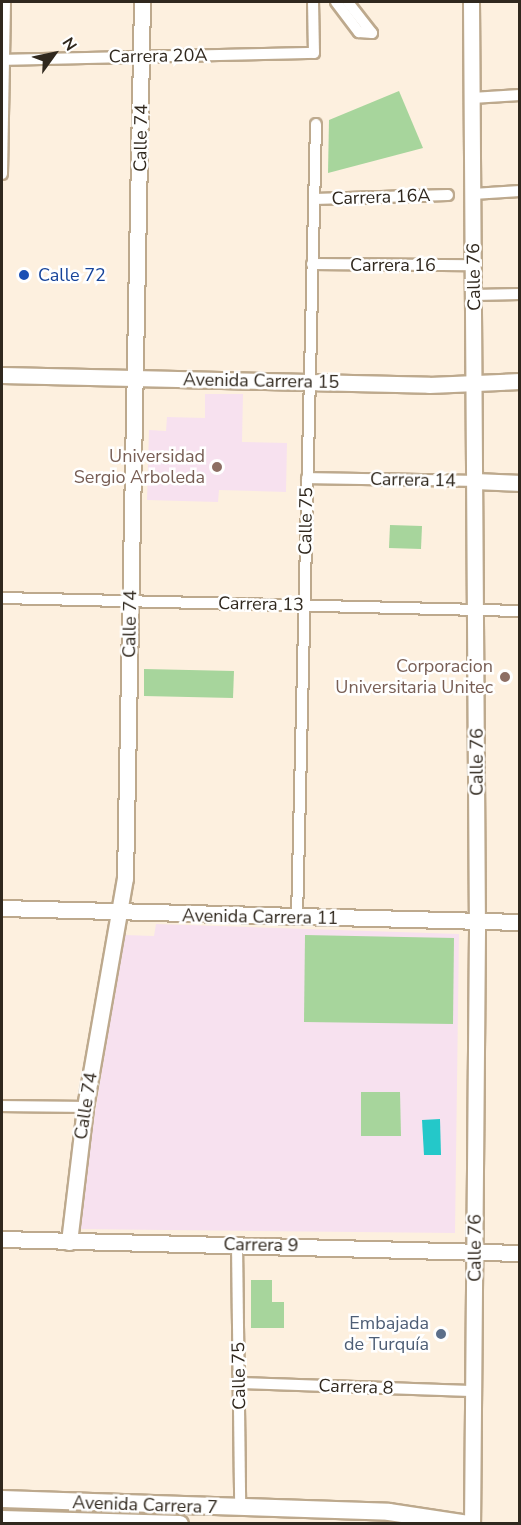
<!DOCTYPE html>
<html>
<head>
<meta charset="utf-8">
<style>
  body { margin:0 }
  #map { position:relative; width:521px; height:1525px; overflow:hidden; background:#fdf0df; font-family:"Nunito Sans",sans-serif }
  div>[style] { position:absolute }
  .education>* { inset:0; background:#f7e1ef }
  .green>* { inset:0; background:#a7d59c }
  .water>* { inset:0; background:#24c8c9 }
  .roads { filter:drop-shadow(2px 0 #bda98d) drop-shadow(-2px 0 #bda98d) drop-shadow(0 2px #bda98d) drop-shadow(0 -2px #bda98d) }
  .street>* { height:10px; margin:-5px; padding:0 5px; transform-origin:5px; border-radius:5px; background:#fff }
  .secondary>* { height:15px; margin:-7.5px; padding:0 7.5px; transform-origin:7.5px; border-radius:7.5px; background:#fff }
  .primary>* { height:16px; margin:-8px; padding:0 8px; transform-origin:8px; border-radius:8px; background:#fff }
  .dots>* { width:16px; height:16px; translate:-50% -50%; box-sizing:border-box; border:3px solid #fff; border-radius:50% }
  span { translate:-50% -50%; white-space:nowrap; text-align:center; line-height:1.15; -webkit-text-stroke:5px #fff; paint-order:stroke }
  .street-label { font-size:18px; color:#30281e }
  .transit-label { font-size:18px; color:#164399 }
  .left { translate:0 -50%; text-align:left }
  .education-label { font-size:18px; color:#785e54 }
  .right { translate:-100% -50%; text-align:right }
  .service-label { font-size:18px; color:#4e5e75 }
  .frame { position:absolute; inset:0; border:3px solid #30281e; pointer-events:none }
  .north { position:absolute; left:24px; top:24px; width:60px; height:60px; -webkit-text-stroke:4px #fff; paint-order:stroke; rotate:57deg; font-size:16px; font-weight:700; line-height:24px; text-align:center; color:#30281e }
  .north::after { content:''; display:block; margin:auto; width:21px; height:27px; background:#30281e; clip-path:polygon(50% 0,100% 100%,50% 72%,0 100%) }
</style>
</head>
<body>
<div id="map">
  <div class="education">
    <i style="clip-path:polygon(205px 394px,243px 394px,242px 442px,287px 443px,286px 492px,219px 490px,218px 502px,147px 500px,149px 430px,166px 431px,167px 417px,205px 418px)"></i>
    <i style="clip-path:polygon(156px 924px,459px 934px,455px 1233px,76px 1229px,124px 935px,154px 936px)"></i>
  </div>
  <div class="green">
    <i style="clip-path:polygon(399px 91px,423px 148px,328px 173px,329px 120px)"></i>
    <i style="clip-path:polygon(390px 525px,422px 526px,421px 549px,389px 548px)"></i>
    <i style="clip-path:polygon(144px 669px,234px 671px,233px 698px,144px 696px)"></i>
    <i style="clip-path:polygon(305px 935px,454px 938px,453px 1024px,304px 1022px)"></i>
    <i style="clip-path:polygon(361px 1092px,400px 1092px,401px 1136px,361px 1136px)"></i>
    <i style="clip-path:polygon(251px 1280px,272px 1280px,272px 1302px,284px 1302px,284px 1328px,251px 1328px)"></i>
  </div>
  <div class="water">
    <i style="clip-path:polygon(440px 1119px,441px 1155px,424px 1155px,422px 1120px)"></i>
  </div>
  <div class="roads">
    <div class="street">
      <i style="left:336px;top:2px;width:38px;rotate:53deg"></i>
      <i style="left:359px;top:32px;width:13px;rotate:4deg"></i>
      <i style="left:372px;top:33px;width:39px;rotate:-128deg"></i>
      <i style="left:2px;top:60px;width:312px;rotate:-1.3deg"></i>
      <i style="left:314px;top:53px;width:51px;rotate:-91.1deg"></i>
      <i style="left:472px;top:98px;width:48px;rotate:-3.6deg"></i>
      <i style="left:2px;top:174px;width:172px;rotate:-89deg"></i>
      <i style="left:473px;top:194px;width:47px;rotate:-3.7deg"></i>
      <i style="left:314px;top:199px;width:134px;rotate:-1.7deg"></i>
      <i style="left:312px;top:264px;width:162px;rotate:0.4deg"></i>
      <i style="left:474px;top:295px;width:46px;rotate:-1.2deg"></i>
      <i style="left:307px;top:478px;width:169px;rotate:1deg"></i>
      <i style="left:2px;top:598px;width:518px;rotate:1.44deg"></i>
      <i style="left:297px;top:918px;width:794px;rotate:-88.63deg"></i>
      <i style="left:2px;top:1106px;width:83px;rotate:0.7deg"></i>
      <i style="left:237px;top:1244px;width:264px;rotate:89.3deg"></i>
      <i style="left:239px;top:1383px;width:234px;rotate:2deg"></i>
    </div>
    <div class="secondary">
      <i style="left:471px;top:2px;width:929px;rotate:89.63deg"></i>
      <i style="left:477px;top:931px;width:593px;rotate:90.48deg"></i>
      <i style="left:2px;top:375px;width:427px;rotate:1.3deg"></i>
      <i style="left:429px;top:385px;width:91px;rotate:-2.5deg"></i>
      <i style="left:476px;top:481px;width:44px;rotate:2.6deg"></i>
      <i style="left:2px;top:908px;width:518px;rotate:1.55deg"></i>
      <i style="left:2px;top:1239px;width:518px;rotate:1.55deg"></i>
      <i style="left:69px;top:1242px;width:136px;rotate:-83.2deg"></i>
      <i style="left:85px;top:1107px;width:232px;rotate:-80.1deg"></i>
      <i style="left:125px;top:878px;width:876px;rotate:-88.89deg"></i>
    </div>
    <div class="primary">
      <i style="left:2px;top:1499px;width:387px;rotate:1.9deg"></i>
      <i style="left:389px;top:1512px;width:80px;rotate:8.6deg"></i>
      <i style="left:2px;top:1519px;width:178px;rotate:1.6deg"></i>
    </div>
  </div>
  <div class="dots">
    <i style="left:24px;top:275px;background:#1a4fb4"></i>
    <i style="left:217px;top:467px;background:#8d6e63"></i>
    <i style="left:505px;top:677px;background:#8d6e63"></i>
    <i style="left:441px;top:1334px;background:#5c6f8a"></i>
  </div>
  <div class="street-label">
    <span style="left:158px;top:56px;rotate:-1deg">Carrera 20A</span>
    <span style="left:141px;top:138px;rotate:-89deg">Calle 74</span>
    <span style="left:381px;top:197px;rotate:-2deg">Carrera 16A</span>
    <span style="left:393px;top:265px">Carrera 16</span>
    <span style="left:474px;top:277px;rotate:-91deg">Calle 76</span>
    <span style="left:261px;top:381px;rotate:1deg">Avenida Carrera 15</span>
    <span style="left:413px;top:480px;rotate:1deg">Carrera 14</span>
    <span style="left:306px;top:521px;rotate:-89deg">Calle 75</span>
    <span style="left:261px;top:604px;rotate:1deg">Carrera 13</span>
    <span style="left:130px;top:624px;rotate:-89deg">Calle 74</span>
    <span style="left:477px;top:762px;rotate:-90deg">Calle 76</span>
    <span style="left:260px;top:917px;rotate:1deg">Avenida Carrera 11</span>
    <span style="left:86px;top:1106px;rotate:-81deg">Calle 74</span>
    <span style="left:261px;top:1245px;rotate:1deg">Carrera 9</span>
    <span style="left:475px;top:1248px;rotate:-90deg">Calle 76</span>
    <span style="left:239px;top:1376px;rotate:-91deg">Calle 75</span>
    <span style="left:356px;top:1387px;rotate:2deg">Carrera 8</span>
    <span style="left:145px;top:1505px;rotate:2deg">Avenida Carrera 7</span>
  </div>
  <div class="transit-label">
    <span class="left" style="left:38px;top:275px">Calle 72</span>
  </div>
  <div class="education-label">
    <span class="right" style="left:205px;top:467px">Universidad<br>Sergio Arboleda</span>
    <span class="right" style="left:493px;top:677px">Corporacion<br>Universitaria Unitec</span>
  </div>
  <div class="service-label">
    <span class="right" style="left:429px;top:1334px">Embajada<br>de Turquía</span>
  </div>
  <div class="frame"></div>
  <div class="north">N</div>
</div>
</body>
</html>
